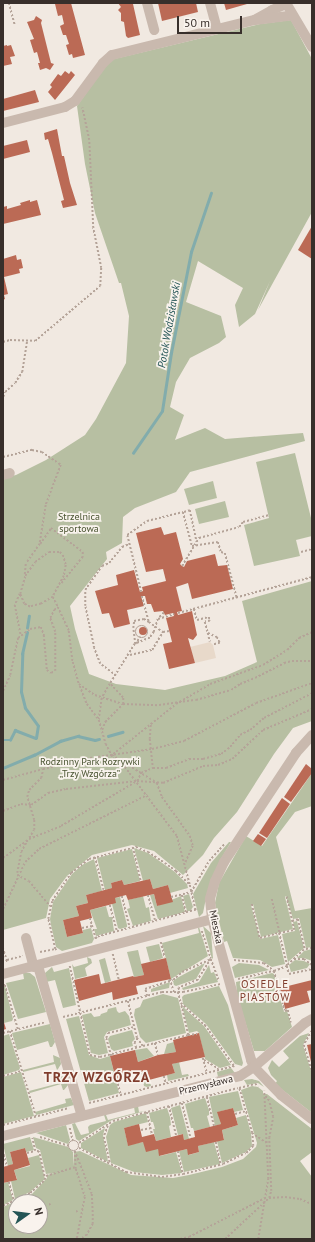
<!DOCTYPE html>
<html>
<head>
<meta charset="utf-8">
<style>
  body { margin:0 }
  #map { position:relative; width:315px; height:1242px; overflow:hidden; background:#f1e9e1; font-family:"PT Sans",sans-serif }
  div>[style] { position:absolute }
  .green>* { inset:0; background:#b7bfa2 }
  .plaza>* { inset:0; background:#e8d9ca }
  .stream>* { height:2.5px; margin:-1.25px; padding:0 1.25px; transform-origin:1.25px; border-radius:1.25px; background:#82acac }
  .building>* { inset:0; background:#bb6a55 }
  .round { border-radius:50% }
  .path>* { height:1.5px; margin-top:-0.75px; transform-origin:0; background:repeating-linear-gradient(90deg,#b4a398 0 2px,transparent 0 4px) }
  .path>.ring { margin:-0.75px; padding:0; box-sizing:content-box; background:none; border:1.5px solid #b4a398; border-radius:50% }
  .minor>* { height:10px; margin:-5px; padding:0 5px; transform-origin:5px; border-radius:5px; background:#c9b9ae }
  .tertiary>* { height:10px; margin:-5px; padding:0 5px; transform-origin:5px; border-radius:5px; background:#c9b9ae }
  span { translate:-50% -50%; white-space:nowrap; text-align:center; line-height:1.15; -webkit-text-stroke:3.5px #f9f3ed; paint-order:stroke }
  .park-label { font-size:10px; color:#495431 }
  .street-label { font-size:10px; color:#382f2b }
  .water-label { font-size:11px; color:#245556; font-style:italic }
  .neighbourhood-label { font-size:11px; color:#803c2c; letter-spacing:1px }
  .district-label { font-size:14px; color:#803c2c; font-weight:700; letter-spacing:1px }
  .frame { position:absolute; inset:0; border:4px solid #382f2b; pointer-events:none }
  .north { position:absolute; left:8px; top:1194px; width:40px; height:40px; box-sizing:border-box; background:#f9f3ed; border:1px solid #aca59f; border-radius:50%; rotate:76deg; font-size:11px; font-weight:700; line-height:16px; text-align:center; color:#382f2b }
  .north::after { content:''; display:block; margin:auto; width:14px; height:18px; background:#245556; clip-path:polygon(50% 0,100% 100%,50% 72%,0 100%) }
  .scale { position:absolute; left:177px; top:16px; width:65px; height:18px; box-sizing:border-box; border:2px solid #382f2b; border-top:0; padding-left:5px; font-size:12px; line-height:14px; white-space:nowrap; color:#382f2b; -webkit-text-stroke:3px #f9f3ed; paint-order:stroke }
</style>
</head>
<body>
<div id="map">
  <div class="green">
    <i style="clip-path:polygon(291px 20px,312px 59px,312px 212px,258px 310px,270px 281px,255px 314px,239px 327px,235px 305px,243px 288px,198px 261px,186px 302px,221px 316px,226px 337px,219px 343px,190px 358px,176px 382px,170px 407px,184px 415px,175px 440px,205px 428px,225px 439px,303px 433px,305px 441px,190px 472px,176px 492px,135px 508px,123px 517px,122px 543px,106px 552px,107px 559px,70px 606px,75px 629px,89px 674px,116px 684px,165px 690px,225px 676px,257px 662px,242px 601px,312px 581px,312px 721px,293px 728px,274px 754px,237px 812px,214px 838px,203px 855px,183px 875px,154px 851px,132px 845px,92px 855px,67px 876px,50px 899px,46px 918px,3px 930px,3px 478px,16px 475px,46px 460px,85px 435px,96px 419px,126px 363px,129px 316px,121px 283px,119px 283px,95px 213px,85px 164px,77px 106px,110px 60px,260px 24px)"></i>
    <i style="clip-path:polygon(295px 453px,312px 522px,312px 536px,296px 540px,300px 556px,254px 566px,244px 525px,269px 518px,256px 462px)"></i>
    <i style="clip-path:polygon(213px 481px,217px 498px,189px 505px,184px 489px)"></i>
    <i style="clip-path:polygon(225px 501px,229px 517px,199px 524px,195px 509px)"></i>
    <i style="clip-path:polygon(312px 773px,312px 806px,295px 812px,276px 837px,295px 911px,312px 908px,312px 947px,306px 948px,299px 918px,293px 919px,286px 896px,285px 897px,293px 929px,261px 937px,253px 904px,251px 905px,260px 939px,278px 935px,285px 964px,272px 967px,260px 960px,233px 958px,227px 941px,224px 942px,218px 917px,215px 903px,219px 883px,246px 836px,262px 846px)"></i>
    <i style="clip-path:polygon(229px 842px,231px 842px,221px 859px,206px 898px,203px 913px,199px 917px,193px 894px,211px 863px)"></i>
    <i style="clip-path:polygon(134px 848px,148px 853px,175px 872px,187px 884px,188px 888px,170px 893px,168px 885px,153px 889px,150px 879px,143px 881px)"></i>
    <i style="clip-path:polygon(132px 849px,140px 881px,124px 885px,122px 880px,111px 883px,112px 888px,105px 890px,97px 858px)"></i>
    <i style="clip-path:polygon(94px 859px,102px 891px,86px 895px,88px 903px,76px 906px,79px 916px,63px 920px,67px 937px,83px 933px,83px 930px,91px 928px,94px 939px,92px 943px,62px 951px,56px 947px,51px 925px,50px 919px,53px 902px,72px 874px,82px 865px)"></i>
    <i style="clip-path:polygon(154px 894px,157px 906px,181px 896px,185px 912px,158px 919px,150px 895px)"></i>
    <i style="clip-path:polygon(189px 894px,193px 907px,190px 911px,187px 911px,183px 896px)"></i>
    <i style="clip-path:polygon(143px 896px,146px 908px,149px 907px,151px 921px,133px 926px,127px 909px,130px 908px,128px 900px)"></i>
    <i style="clip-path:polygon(120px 897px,127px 925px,127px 927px,120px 929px,118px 928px,112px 904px,115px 898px)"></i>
    <i style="clip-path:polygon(106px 906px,109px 917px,112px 917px,114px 931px,96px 936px,94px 929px,97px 929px,90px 910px)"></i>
    <i style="clip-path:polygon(297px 921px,304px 948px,288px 962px,282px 934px,295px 931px,293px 922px)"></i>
    <i style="clip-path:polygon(203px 926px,211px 933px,213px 958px,212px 959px)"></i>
    <i style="clip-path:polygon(199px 927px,208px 956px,171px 979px,162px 943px,199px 933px,198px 928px)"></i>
    <i style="clip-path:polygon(159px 944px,163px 958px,150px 962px,146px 947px)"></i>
    <i style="clip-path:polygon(312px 949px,312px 961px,304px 958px,297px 958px,304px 951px)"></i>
    <i style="clip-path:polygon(138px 950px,144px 975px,134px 977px,127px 952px)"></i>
    <i style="clip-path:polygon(87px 957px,91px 959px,92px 963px,85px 968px,87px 976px,75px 979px,72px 964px,74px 967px,88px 963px)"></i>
    <i style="clip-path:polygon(105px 958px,111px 981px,105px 983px,99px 960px)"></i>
    <i style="clip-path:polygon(295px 960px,304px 961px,310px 964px,307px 968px,291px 972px,289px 965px)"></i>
    <i style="clip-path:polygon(205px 963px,196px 979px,176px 986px,174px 985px,173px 981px,177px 978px)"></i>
    <i style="clip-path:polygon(239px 963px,259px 965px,269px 970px,235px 978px,232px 967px)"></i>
    <i style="clip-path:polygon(209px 965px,211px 973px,214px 972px,218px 982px,183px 990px,182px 988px,199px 982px)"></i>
    <i style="clip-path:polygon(52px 967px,54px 972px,69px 968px,76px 1005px,63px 1008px,55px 980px,46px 982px,45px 973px)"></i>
    <i style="clip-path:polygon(23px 973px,30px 973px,35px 977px,46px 1012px,18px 1019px,6px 983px,24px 979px)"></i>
    <i style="clip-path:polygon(272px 973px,274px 974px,284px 1012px,287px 1011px,292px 1027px,265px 1051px,254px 1051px,237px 995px,236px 982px)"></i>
    <i style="clip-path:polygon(170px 982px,169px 988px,151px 992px,151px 989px)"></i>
    <i style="clip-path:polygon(5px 986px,13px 1019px,12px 1021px,4px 1023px,3px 987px)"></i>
    <i style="clip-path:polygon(219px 986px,228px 1005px,243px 1063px,242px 1066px,235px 1064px,206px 1024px,183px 1004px,182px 997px,184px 995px)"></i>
    <i style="clip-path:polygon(163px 994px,178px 998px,186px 1033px,146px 1043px,140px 1037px,134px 1015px,135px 1009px,140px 1007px,143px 1000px)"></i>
    <i style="clip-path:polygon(182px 1006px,204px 1026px,231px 1065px,220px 1068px,205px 1059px,199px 1033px,197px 1031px,189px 1033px)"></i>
    <i style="clip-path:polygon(116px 1007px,117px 1011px,119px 1013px,125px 1011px,129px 1016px,131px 1025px,107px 1032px,104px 1037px,108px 1053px,99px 1055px,91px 1053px,82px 1015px,91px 1013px,94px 1017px,100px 1016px,101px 1014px,107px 1012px,108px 1009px)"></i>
    <i style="clip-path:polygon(79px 1016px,89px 1055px,100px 1059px,110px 1056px,119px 1093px,89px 1101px,66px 1019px)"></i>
    <i style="clip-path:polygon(50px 1024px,55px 1042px,52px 1047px,50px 1047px,48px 1041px,17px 1050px,12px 1033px)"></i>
    <i style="clip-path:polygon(132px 1030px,135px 1039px,132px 1042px,133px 1046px,114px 1051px,111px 1049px,108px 1039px,110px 1036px)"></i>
    <i style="clip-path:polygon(309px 1033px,303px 1045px,312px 1074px,312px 1113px,275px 1084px,277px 1081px,271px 1075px,268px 1068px,272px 1060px,279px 1067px,289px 1058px,283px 1051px,300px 1036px)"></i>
    <i style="clip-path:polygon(9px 1034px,20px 1068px,19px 1070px,3px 1075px,3px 1036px)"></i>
    <i style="clip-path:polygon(174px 1042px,176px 1052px,164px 1054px,167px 1044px)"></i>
    <i style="clip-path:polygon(147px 1048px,154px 1056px,138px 1062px,135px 1050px)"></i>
    <i style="clip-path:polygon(53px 1055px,60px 1058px,61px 1064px,58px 1069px,57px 1070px,55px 1064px,23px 1072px,23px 1070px,54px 1062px)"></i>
    <i style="clip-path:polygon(179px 1062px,182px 1075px,188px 1074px,189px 1076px,168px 1081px,167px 1075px,175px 1073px,172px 1064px)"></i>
    <i style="clip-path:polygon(231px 1068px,235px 1073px,218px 1077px,217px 1072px)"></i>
    <i style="clip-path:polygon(147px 1070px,151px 1086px,147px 1087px,144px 1086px,141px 1072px)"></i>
    <i style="clip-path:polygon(21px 1072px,34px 1116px,3px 1124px,3px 1077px)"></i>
    <i style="clip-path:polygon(59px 1076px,63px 1076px,66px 1079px,68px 1085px,64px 1090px,63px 1090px,61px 1084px,30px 1093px,29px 1091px,60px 1083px)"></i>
    <i style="clip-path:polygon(252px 1079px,259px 1081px,264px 1087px,258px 1083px,247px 1085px,244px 1080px)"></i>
    <i style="clip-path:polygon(evenodd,252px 1086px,258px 1087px,263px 1091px,263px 1094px,267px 1094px,312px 1129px,312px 1152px,300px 1161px,312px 1177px,312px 1239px,3px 1239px,3px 1207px,32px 1194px,47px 1178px,47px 1175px,54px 1173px,46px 1174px,40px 1150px,36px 1148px,33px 1137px,68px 1147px,73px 1152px,74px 1166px,74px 1152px,80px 1151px,131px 1175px,173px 1178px,189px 1175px,222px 1167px,243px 1159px,256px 1147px,257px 1143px,241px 1090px,252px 1086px,16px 1202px,40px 1202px,40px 1226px,16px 1226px,16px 1202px)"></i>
    <i style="clip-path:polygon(238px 1091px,243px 1110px,234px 1112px,233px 1108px,218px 1112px,221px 1124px,215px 1126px,209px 1097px)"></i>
    <i style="clip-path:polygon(71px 1098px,74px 1105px,36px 1115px,35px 1112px,66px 1103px,65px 1099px)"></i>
    <i style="clip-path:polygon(205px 1098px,209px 1110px,209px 1115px,207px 1116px,210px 1127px,194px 1131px,193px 1128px,191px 1128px,185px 1104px)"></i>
    <i style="clip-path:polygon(180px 1105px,189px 1139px,184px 1140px,183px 1134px,178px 1135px,171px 1108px)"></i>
    <i style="clip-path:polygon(138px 1106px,139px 1112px,145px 1111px,112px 1120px,79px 1141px,76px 1139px,72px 1124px,75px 1123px,81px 1135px,89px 1133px,88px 1127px,90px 1125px,106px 1121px,104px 1115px,106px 1115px,108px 1120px,135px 1113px,134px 1107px)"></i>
    <i style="clip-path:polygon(167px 1108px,170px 1117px,171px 1125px,169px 1126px,171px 1137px,156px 1141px,153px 1129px,155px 1129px,153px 1122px,151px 1122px,149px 1113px)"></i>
    <i style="clip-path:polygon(146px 1113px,148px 1122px,124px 1128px,128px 1145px,143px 1142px,158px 1149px,160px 1156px,176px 1152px,182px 1173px,162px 1175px,134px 1172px,111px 1163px,106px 1137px,110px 1125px,114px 1122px)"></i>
    <i style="clip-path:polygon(246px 1115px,251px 1133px,252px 1146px,246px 1152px,222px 1163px,217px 1141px,224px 1139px,222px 1130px,238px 1125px,236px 1118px)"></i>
    <i style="clip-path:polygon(66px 1125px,70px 1140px,68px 1144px,36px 1133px)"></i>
    <i style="clip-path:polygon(105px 1128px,103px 1135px,108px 1162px,81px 1148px,81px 1143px)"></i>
    <i style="clip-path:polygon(30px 1137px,34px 1150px,26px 1152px,25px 1148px,10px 1152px,13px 1164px,8px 1166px,3px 1144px)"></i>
    <i style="clip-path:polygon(214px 1142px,220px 1164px,184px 1172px,179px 1151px,187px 1149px,189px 1155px,199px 1152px,198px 1146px)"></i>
    <i style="clip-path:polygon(39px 1155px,45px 1179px,30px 1192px,15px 1199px,11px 1181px,17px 1179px,14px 1170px,30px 1166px,28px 1158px)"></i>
    <i style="clip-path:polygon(8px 1182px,13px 1200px,3px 1205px,3px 1183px)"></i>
  </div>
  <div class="plaza">
    <i style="clip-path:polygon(210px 642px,213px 645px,216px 658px,195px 663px,190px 647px)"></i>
  </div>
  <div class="stream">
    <i style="left:133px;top:453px;width:51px;rotate:-55.4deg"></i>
    <i style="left:162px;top:411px;width:59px;rotate:-81.2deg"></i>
    <i style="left:171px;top:353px;width:103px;rotate:-78.8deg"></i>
    <i style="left:191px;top:252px;width:62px;rotate:-71.3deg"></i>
    <i style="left:27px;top:628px;width:12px;rotate:-81deg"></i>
    <i style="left:108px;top:736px;width:15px;rotate:-16deg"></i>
    <i style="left:3px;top:740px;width:7px"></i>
    <i style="left:10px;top:740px;width:11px;rotate:-63deg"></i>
    <i style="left:15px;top:730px;width:22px;rotate:21deg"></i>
    <i style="left:36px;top:738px;width:12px;rotate:-81deg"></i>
    <i style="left:38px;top:726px;width:22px;rotate:-126deg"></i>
    <i style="left:25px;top:708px;width:16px;rotate:-104deg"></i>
    <i style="left:21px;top:692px;width:38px;rotate:-88deg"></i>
    <i style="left:22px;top:654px;width:22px;rotate:-77deg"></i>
    <i style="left:3px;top:768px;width:34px;rotate:-23deg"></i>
    <i style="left:34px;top:755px;width:30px;rotate:-28deg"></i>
    <i style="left:60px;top:741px;width:19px;rotate:-16deg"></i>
    <i style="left:78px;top:736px;width:17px;rotate:13deg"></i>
    <i style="left:95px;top:740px;width:4px;rotate:-14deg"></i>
  </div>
  <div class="building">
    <i style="clip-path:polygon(59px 3px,71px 3px,85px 55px,73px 58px,72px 54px,69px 55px,66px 45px,69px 44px,66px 35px,63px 35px,60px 26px,64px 24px,62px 15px,58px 16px,55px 4px)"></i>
    <i style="clip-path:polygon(118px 3px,133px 4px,140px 35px,128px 38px,126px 36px,124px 22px,121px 21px,121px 13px,118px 10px,121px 7px)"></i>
    <i style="clip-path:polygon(158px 3px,196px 3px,198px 12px,162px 21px)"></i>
    <i style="clip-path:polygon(224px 3px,247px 3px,247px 4px,226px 10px)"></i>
    <i style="clip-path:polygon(36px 16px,42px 20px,41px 23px,51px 63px,54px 64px,50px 70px,46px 68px,40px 70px,38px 63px,40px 63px,37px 52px,34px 53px,30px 40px,34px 39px,27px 22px,34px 20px)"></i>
    <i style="clip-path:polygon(7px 45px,7px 46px,11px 45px,15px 56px,10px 57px,12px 64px,3px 66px,3px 46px)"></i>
    <i style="clip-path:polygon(65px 71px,69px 74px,71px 71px,75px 75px,55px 100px,48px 92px,52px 87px,50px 85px,58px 74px,61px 76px)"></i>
    <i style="clip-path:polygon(35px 90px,39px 102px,3px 111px,3px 99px)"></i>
    <i style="clip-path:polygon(57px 129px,62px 156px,64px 156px,70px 183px,77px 205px,63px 208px,61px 201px,64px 200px,52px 153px,48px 139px,45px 140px,44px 133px)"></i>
    <i style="clip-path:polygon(27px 140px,30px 152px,3px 159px,3px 146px)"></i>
    <i style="clip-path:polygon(30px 200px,30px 202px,37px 200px,41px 215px,3px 224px,3px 207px,7px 206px,7px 209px,21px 205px,20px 203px)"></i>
    <i style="clip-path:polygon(312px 226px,312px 259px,298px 250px)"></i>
    <i style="clip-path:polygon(16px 255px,17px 260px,21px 259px,23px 268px,19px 269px,20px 273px,4px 277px,8px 294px,4px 295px,5px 299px,3px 300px,3px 259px)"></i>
    <i style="clip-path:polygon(161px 527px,164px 535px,176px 532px,183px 559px,180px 564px,182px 566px,184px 567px,187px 561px,215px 554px,218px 566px,227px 565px,233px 589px,192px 599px,188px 583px,176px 587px,182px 611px,177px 612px,178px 615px,192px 611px,197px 635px,193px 640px,188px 638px,195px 663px,169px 669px,163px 644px,172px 642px,166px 618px,174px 616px,173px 613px,165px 615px,163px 611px,154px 612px,151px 604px,147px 604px,145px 596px,141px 596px,144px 606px,127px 610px,130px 624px,114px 628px,109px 613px,102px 614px,95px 591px,118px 585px,116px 575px,134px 570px,140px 592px,143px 591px,142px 587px,166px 581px,163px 569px,146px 572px,136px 533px)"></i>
    <i class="round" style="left:139px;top:627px;width:8px;height:8px"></i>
    <i style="clip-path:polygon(306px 764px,312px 769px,312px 773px,291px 802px,284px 797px)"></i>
    <i style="clip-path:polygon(282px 798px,290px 804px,267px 838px,259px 833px)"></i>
    <i style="clip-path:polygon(258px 834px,266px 839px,261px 846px,253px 841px)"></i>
    <i style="clip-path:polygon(150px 879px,153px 889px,168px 885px,173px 902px,157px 906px,154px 894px,128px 900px,126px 895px,115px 898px,116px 903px,90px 910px,92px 918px,80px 921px,83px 933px,67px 937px,63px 920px,79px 916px,76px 906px,88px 903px,86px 895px,112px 888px,111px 883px,122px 880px,124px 885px)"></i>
    <i style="clip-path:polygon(166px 958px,171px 979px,136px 986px,138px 994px,113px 1000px,112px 992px,79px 1001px,74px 980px,99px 974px,101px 984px,133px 976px,134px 977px,144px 975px,141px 964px)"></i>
    <i style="clip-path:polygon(312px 980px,312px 990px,307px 991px,310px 1002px,285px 1009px,280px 988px)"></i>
    <i style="clip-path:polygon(3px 1019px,6px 1029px,3px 1030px)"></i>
    <i style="clip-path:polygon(199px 1033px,205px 1057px,172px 1064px,175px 1073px,149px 1080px,147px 1070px,116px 1080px,110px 1056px,135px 1050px,138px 1062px,158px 1055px,176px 1052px,173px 1040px)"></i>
    <i style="clip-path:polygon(312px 1044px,312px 1061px,311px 1062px,307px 1045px)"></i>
    <i style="clip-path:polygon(233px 1108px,238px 1125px,222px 1130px,224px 1140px,198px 1146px,199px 1152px,188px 1155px,187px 1149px,159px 1156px,158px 1149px,146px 1152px,143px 1142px,128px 1146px,124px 1128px,139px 1124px,142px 1137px,154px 1134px,156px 1141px,183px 1134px,184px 1140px,195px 1137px,194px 1131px,221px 1124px,217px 1112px)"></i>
    <i style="clip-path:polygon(25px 1148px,30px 1165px,14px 1170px,17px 1180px,3px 1183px,3px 1167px,13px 1164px,10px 1152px)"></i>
  </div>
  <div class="path">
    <i style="left:9px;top:3px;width:23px;rotate:75deg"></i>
    <i style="left:3px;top:342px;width:7px;rotate:-16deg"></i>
    <i style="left:10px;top:340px;width:25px;rotate:2deg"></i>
    <i style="left:35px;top:341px;width:85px;rotate:-40.2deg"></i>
    <i style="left:100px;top:286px;width:18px;rotate:-87deg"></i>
    <i style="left:101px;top:268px;width:41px;rotate:-101.3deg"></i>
    <i style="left:93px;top:228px;width:88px;rotate:-92.6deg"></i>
    <i style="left:89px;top:140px;width:33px;rotate:-102deg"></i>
    <i style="left:3px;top:397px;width:5px;rotate:-68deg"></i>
    <i style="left:5px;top:392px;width:13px;rotate:-42deg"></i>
    <i style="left:15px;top:383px;width:13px;rotate:-58deg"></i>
    <i style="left:22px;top:372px;width:31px;rotate:-81deg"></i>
    <i style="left:3px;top:457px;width:30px;rotate:-14deg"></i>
    <i style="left:32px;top:450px;width:10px;rotate:11deg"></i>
    <i style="left:42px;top:452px;width:23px;rotate:34deg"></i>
    <i style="left:61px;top:465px;width:43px;rotate:110.6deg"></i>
    <i style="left:46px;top:505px;width:39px;rotate:99deg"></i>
    <i style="left:40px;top:544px;width:24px;rotate:125deg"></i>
    <i style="left:26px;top:564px;width:12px;rotate:95deg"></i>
    <i style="left:184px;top:512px;width:6px;rotate:-18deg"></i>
    <i style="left:190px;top:510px;width:33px;rotate:78deg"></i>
    <i style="left:40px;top:544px;width:19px;rotate:-55deg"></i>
    <i style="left:51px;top:528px;width:40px;rotate:37deg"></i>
    <i style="left:83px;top:552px;width:5px;rotate:90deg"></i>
    <i style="left:83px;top:557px;width:35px;rotate:129deg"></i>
    <i style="left:49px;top:552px;width:11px"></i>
    <i style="left:60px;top:552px;width:4px;rotate:45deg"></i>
    <i style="left:63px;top:555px;width:10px;rotate:73deg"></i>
    <i style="left:66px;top:565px;width:11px;rotate:100deg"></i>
    <i style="left:64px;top:576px;width:24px;rotate:118deg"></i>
    <i style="left:53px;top:597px;width:14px;rotate:150deg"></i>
    <i style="left:41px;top:604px;width:11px;rotate:165deg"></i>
    <i style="left:30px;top:607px;width:7px;rotate:-153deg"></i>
    <i style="left:24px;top:604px;width:11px;rotate:-112deg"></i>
    <i style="left:20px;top:594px;width:19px;rotate:-74deg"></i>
    <i style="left:25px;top:576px;width:17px;rotate:-54deg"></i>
    <i style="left:35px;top:562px;width:17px;rotate:-36deg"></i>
    <i style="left:301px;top:552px;width:11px;rotate:-15deg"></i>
    <i style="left:182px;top:566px;width:33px;rotate:-59deg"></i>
    <i style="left:199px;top:538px;width:41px;rotate:-15.4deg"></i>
    <i style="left:239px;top:527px;width:6px;rotate:-51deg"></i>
    <i style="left:243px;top:522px;width:27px;rotate:-15deg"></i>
    <i style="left:141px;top:592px;width:59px;rotate:-103.8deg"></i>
    <i style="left:127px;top:535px;width:24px;rotate:-35deg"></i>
    <i style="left:147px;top:521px;width:37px;rotate:-14deg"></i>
    <i style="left:183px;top:512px;width:35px;rotate:75deg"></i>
    <i style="left:192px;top:546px;width:26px;rotate:-9deg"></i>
    <i style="left:218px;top:542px;width:10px;rotate:73deg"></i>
    <i style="left:221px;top:552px;width:4px;rotate:14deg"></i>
    <i style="left:225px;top:553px;width:47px;rotate:75.1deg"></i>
    <i style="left:20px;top:594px;width:12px;rotate:114deg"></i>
    <i style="left:15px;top:605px;width:31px;rotate:79deg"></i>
    <i style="left:142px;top:596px;width:27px;rotate:75deg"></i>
    <i style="left:149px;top:622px;width:17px;rotate:36deg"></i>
    <i style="left:53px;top:597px;width:11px;rotate:63deg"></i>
    <i style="left:194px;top:609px;width:11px;rotate:75deg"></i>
    <i style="left:197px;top:620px;width:12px;rotate:-14deg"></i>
    <i style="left:209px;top:617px;width:4px;rotate:76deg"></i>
    <i style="left:210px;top:621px;width:5px;rotate:169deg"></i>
    <i style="left:205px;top:622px;width:11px;rotate:75deg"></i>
    <i style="left:208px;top:633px;width:10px;rotate:24deg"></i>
    <i style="left:217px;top:637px;width:7px;rotate:63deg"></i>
    <i style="left:220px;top:643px;width:7px;rotate:164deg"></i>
    <i style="left:164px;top:613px;width:8px;rotate:135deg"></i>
    <i style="left:158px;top:619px;width:14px;rotate:107deg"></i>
    <i style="left:154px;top:632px;width:7px;rotate:124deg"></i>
    <i style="left:150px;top:638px;width:16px;rotate:158deg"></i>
    <i style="left:135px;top:644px;width:47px;rotate:122deg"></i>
    <i style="left:110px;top:684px;width:16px;rotate:120deg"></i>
    <i style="left:102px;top:698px;width:22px;rotate:98deg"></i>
    <i style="left:99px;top:720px;width:25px;rotate:74deg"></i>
    <i style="left:106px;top:744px;width:16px;rotate:63deg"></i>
    <i style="left:113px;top:758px;width:15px;rotate:37deg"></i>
    <i style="left:125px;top:767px;width:86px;rotate:53deg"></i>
    <i style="left:177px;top:836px;width:51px;rotate:75.1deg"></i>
    <i style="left:178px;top:613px;width:139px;rotate:-15deg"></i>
    <i style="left:158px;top:619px;width:17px;rotate:-17deg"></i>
    <i class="ring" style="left:136px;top:626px;width:10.5px;height:10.5px"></i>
    <i style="left:208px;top:633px;width:9px;rotate:77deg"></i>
    <i style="left:135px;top:644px;width:16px;rotate:-97deg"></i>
    <i style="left:133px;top:628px;width:7px;rotate:-82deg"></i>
    <i style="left:134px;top:621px;width:10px;rotate:-11deg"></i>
    <i style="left:144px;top:619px;width:6px;rotate:31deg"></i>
    <i style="left:135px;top:644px;width:9px;rotate:-54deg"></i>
    <i style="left:130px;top:655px;width:23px;rotate:-13deg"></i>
    <i style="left:152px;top:650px;width:21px;rotate:-59deg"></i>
    <i style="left:163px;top:632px;width:6px;rotate:-9deg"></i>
    <i style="left:116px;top:676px;width:20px;rotate:-143deg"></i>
    <i style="left:100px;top:664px;width:17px;rotate:-111deg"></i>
    <i style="left:94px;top:648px;width:43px;rotate:-102.1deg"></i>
    <i style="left:85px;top:606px;width:16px;rotate:-90deg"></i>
    <i style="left:85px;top:590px;width:29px;rotate:-55deg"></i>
    <i style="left:102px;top:566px;width:8px;rotate:-23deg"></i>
    <i style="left:109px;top:563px;width:21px;rotate:-51deg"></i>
    <i style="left:122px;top:547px;width:8px;rotate:-23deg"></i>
    <i style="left:80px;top:686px;width:19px;rotate:69deg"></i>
    <i style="left:87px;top:704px;width:20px;rotate:53deg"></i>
    <i style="left:3px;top:691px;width:17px;rotate:-66deg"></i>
    <i style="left:10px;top:675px;width:38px;rotate:-78deg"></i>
    <i style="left:18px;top:638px;width:15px;rotate:-37deg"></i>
    <i style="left:30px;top:629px;width:11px;rotate:-10deg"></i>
    <i style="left:41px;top:627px;width:9px;rotate:69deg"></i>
    <i style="left:44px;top:635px;width:35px;rotate:85deg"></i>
    <i style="left:47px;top:670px;width:5px;rotate:37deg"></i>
    <i style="left:51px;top:673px;width:4px;rotate:-27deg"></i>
    <i style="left:55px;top:671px;width:39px;rotate:-90deg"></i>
    <i style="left:55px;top:632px;width:15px;rotate:-110deg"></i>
    <i style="left:50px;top:618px;width:9px;rotate:-63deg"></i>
    <i style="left:54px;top:610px;width:5px;rotate:-37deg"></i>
    <i style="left:58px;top:607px;width:26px;rotate:65deg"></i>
    <i style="left:69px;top:631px;width:31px;rotate:83deg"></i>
    <i style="left:73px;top:662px;width:23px;rotate:75deg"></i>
    <i style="left:79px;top:684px;width:19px;rotate:35deg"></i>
    <i style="left:95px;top:695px;width:29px;rotate:18deg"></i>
    <i style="left:123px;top:704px;width:36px;rotate:2deg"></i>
    <i style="left:159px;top:705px;width:37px;rotate:-8deg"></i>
    <i style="left:196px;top:700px;width:36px;rotate:-16deg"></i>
    <i style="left:231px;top:690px;width:11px;rotate:-34deg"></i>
    <i style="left:240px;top:684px;width:16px;rotate:-22deg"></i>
    <i style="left:255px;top:678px;width:33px;rotate:-27deg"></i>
    <i style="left:284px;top:663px;width:8px;rotate:-14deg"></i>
    <i style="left:292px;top:661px;width:20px"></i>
    <i style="left:151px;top:725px;width:14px;rotate:94deg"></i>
    <i style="left:150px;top:739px;width:29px;rotate:84deg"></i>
    <i style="left:102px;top:730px;width:9px;rotate:-69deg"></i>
    <i style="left:105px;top:722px;width:25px;rotate:-45deg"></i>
    <i style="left:123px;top:704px;width:6px;rotate:-90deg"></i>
    <i style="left:123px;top:698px;width:19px;rotate:-133deg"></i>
    <i style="left:113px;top:754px;width:80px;rotate:-38.4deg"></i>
    <i style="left:176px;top:704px;width:39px;rotate:-30deg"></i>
    <i style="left:210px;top:684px;width:56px;rotate:-19.7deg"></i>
    <i style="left:263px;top:665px;width:28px;rotate:-32deg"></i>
    <i style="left:287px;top:650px;width:17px;rotate:-45deg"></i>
    <i style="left:299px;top:638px;width:14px;rotate:-25deg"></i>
    <i style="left:112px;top:755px;width:53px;rotate:31.9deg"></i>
    <i style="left:157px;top:783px;width:15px;rotate:70deg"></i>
    <i style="left:162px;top:797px;width:48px;rotate:54.3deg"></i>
    <i style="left:190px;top:836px;width:10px;rotate:73deg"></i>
    <i style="left:193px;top:846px;width:20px;rotate:114deg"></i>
    <i style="left:3px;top:780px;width:41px;rotate:-15.4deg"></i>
    <i style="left:43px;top:769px;width:48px;rotate:-13.2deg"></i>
    <i style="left:90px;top:758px;width:63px;rotate:-8.3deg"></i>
    <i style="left:152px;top:749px;width:33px;rotate:-14deg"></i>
    <i style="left:184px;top:741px;width:81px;rotate:-27.8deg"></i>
    <i style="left:256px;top:703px;width:59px;rotate:-19.7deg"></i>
    <i style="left:3px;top:811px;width:19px;rotate:-21deg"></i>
    <i style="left:21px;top:804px;width:10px;rotate:6deg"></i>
    <i style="left:31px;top:805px;width:21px;rotate:-35deg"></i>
    <i style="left:48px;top:793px;width:18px;rotate:-13deg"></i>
    <i style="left:66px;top:789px;width:71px;rotate:-6.4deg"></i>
    <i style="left:137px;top:781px;width:26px;rotate:4deg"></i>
    <i style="left:163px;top:783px;width:43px;rotate:-23deg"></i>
    <i style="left:203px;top:766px;width:15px;rotate:-4deg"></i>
    <i style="left:218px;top:765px;width:15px;rotate:-23deg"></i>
    <i style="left:232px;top:759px;width:42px;rotate:-43.1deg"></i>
    <i style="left:263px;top:730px;width:53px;rotate:-23.2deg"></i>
    <i style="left:29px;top:838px;width:9px;rotate:-58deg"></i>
    <i style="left:34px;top:830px;width:10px;rotate:-90deg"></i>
    <i style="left:34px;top:820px;width:24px;rotate:-107deg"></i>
    <i style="left:27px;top:797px;width:7px;rotate:-74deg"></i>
    <i style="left:29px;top:790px;width:17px;rotate:-45deg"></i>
    <i style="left:41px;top:778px;width:9px;rotate:-77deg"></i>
    <i style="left:133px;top:847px;width:35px;rotate:77deg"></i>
    <i style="left:95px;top:857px;width:34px;rotate:75deg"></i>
    <i style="left:3px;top:858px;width:32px;rotate:-36deg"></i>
    <i style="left:29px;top:839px;width:35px;rotate:-22deg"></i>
    <i style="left:61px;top:826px;width:88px;rotate:-30.6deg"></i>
    <i style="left:137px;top:781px;width:9px;rotate:-63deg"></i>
    <i style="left:141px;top:773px;width:13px;rotate:-23deg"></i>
    <i style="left:153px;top:768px;width:13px"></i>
    <i style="left:166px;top:768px;width:25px;rotate:-21deg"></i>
    <i style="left:189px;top:759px;width:14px"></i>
    <i style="left:203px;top:759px;width:19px;rotate:-16deg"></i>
    <i style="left:221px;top:754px;width:11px;rotate:-38deg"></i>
    <i style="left:230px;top:747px;width:16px;rotate:-50deg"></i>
    <i style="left:240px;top:735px;width:11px;rotate:-27deg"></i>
    <i style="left:250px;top:730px;width:18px;rotate:-41deg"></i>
    <i style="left:264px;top:718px;width:54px;rotate:-27.5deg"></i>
    <i style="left:17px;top:873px;width:21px;rotate:-79deg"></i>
    <i style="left:21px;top:852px;width:13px;rotate:-61deg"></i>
    <i style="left:17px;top:875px;width:13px;rotate:27deg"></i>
    <i style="left:29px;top:881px;width:33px;rotate:50deg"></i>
    <i style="left:148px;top:895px;width:26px;rotate:74deg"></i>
    <i style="left:182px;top:895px;width:18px;rotate:77deg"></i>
    <i style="left:122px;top:896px;width:32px;rotate:76deg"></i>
    <i style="left:171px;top:897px;width:21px;rotate:-14deg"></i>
    <i style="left:191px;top:892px;width:36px;rotate:-60deg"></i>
    <i style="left:209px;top:861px;width:24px;rotate:-48deg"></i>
    <i style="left:272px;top:899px;width:35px;rotate:77deg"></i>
    <i style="left:252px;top:904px;width:35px;rotate:77deg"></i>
    <i style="left:260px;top:938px;width:20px;rotate:-15deg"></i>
    <i style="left:279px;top:933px;width:15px;rotate:-11deg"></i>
    <i style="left:294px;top:930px;width:35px;rotate:-103deg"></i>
    <i style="left:110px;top:905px;width:28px;rotate:75deg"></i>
    <i style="left:3px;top:909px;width:52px;rotate:-64.9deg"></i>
    <i style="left:25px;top:862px;width:19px;rotate:-43deg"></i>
    <i style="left:39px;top:849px;width:121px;rotate:-26.6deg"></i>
    <i style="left:90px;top:918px;width:22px;rotate:74deg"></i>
    <i style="left:292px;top:921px;width:6px;rotate:-18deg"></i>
    <i style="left:298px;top:919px;width:31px;rotate:77deg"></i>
    <i style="left:82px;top:928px;width:10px;rotate:-11deg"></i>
    <i style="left:202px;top:931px;width:29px;rotate:72deg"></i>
    <i style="left:211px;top:959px;width:25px;rotate:122deg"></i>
    <i style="left:198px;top:980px;width:21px;rotate:157deg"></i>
    <i style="left:179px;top:988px;width:4px;rotate:104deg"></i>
    <i style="left:178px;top:992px;width:11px;rotate:75deg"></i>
    <i style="left:181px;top:1003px;width:33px;rotate:43deg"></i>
    <i style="left:205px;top:1025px;width:50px;rotate:54.7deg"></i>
    <i style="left:161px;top:942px;width:16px;rotate:76deg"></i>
    <i style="left:3px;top:948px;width:13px;rotate:72deg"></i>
    <i style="left:7px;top:960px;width:3px;rotate:108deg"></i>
    <i style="left:312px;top:948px;width:8px;rotate:166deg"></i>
    <i style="left:304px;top:950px;width:23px;rotate:137deg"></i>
    <i style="left:287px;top:966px;width:8px;rotate:76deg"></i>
    <i style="left:289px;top:974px;width:24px;rotate:-12deg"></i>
    <i style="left:55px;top:949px;width:31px;rotate:-103deg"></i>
    <i style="left:48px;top:919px;width:18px;rotate:-77deg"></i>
    <i style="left:52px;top:901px;width:34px;rotate:-56deg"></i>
    <i style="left:71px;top:873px;width:23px;rotate:-38deg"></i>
    <i style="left:89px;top:859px;width:49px;rotate:-14.3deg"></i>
    <i style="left:136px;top:847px;width:13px;rotate:23deg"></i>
    <i style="left:148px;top:852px;width:20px;rotate:33deg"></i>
    <i style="left:165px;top:863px;width:14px;rotate:36deg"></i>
    <i style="left:176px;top:871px;width:20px;rotate:45deg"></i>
    <i style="left:190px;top:885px;width:26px;rotate:77deg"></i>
    <i style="left:196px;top:910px;width:103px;rotate:164.7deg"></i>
    <i style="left:97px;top:937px;width:2px;rotate:117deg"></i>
    <i style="left:40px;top:952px;width:15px;rotate:-11deg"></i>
    <i style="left:55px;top:949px;width:2px;rotate:27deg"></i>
    <i style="left:113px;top:954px;width:26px;rotate:77deg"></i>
    <i style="left:294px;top:959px;width:10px"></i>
    <i style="left:304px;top:959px;width:10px;rotate:37deg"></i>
    <i style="left:7px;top:960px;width:16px;rotate:-15deg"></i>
    <i style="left:234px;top:960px;width:30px;rotate:6deg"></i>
    <i style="left:264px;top:963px;width:13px;rotate:39deg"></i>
    <i style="left:274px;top:971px;width:14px;rotate:-21deg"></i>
    <i style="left:287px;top:966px;width:34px;rotate:-104deg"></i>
    <i style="left:70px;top:966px;width:91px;rotate:77.3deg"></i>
    <i style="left:90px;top:1055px;width:10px;rotate:11deg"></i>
    <i style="left:100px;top:1057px;width:44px;rotate:-14.3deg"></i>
    <i style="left:170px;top:979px;width:14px;rotate:73deg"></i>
    <i style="left:238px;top:979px;width:37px;rotate:-13deg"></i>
    <i style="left:274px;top:971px;width:41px;rotate:74.6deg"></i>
    <i style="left:285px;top:1011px;width:3px;rotate:-18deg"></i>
    <i style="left:288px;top:1010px;width:13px;rotate:77deg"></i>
    <i style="left:3px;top:985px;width:2px"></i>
    <i style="left:5px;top:985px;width:46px;rotate:73.5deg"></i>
    <i style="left:147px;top:996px;width:7px;rotate:-106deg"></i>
    <i style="left:145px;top:989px;width:29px;rotate:-18deg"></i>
    <i style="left:173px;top:980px;width:12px;rotate:-42deg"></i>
    <i style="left:182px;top:972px;width:32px;rotate:-24deg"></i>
    <i style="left:211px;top:959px;width:23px;rotate:70deg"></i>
    <i style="left:128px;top:1001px;width:38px;rotate:76deg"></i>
    <i style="left:137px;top:1038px;width:10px;rotate:53deg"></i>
    <i style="left:143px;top:1046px;width:46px;rotate:-13.7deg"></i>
    <i style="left:188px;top:1035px;width:32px;rotate:-103deg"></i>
    <i style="left:63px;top:1017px;width:102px;rotate:-14.2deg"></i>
    <i style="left:162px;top:992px;width:21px"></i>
    <i style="left:183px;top:992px;width:39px;rotate:-12deg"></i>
    <i style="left:10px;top:1031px;width:89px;rotate:73deg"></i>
    <i style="left:312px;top:1031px;width:16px;rotate:120deg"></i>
    <i style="left:304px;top:1045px;width:27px;rotate:73deg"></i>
    <i style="left:3px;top:1033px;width:44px;rotate:-14.3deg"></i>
    <i style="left:188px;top:1035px;width:9px;rotate:-6deg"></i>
    <i style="left:155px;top:1043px;width:12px;rotate:76deg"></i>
    <i style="left:136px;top:1048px;width:5px;rotate:-112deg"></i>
    <i style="left:134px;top:1043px;width:5px;rotate:-53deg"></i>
    <i style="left:111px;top:1056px;width:19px;rotate:-106deg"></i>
    <i style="left:106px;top:1038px;width:5px;rotate:-68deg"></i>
    <i style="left:108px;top:1033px;width:27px;rotate:-13deg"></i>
    <i style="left:203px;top:1058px;width:16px;rotate:75deg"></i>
    <i style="left:204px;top:1060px;width:17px;rotate:31deg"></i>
    <i style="left:3px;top:1076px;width:20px;rotate:-15deg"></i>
    <i style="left:164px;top:1076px;width:8px;rotate:76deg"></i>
    <i style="left:117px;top:1080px;width:16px;rotate:75deg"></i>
    <i style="left:207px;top:1097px;width:30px;rotate:76deg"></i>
    <i style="left:89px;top:1103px;width:150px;rotate:-14.3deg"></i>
    <i style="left:182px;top:1103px;width:36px;rotate:76deg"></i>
    <i style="left:169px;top:1106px;width:30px;rotate:76deg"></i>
    <i style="left:147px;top:1112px;width:23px;rotate:77deg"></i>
    <i style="left:235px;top:1114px;width:11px;rotate:-15deg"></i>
    <i style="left:3px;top:1125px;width:68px;rotate:-14.4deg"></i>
    <i style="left:108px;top:1126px;width:12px;rotate:110deg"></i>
    <i style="left:104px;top:1137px;width:28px;rotate:77deg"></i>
    <i style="left:70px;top:1128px;width:13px;rotate:77deg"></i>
    <i style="left:141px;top:1130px;width:10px;rotate:-11deg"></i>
    <i style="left:252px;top:1133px;width:18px;rotate:34deg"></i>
    <i style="left:40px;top:1137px;width:30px;rotate:17deg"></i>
    <i class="ring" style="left:69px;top:1141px;width:8.5px;height:8.5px"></i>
    <i style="left:216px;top:1142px;width:24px;rotate:78deg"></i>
    <i style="left:79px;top:1143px;width:40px;rotate:-32.9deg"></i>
    <i style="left:113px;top:1121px;width:129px;rotate:-14.8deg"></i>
    <i style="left:79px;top:1148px;width:53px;rotate:27.1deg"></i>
    <i style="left:126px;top:1172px;width:36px;rotate:8deg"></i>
    <i style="left:162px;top:1177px;width:21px;rotate:-8deg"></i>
    <i style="left:183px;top:1174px;width:41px;rotate:-14deg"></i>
    <i style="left:223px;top:1164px;width:25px;rotate:-26deg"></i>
    <i style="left:246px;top:1153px;width:10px;rotate:-45deg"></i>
    <i style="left:253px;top:1146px;width:13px;rotate:-94deg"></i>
    <i style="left:252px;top:1133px;width:47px;rotate:-106.1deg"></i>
    <i style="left:239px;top:1088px;width:16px;rotate:-14deg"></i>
    <i style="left:255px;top:1084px;width:4px;rotate:27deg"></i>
    <i style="left:3px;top:1151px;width:16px;rotate:75deg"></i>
    <i style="left:75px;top:1151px;width:46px;rotate:68.4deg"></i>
    <i style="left:92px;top:1194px;width:20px;rotate:87deg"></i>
    <i style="left:93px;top:1214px;width:10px;rotate:90deg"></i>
    <i style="left:93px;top:1224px;width:13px;rotate:119deg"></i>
    <i style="left:87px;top:1235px;width:7px;rotate:146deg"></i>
    <i style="left:75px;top:1151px;width:18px;rotate:87deg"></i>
    <i style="left:76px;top:1169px;width:29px;rotate:72deg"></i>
    <i style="left:85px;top:1197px;width:43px;rotate:100.8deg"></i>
    <i style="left:178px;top:1151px;width:24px;rotate:78deg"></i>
    <i style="left:27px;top:1153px;width:8px;rotate:-14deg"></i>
    <i style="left:46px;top:1176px;width:30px;rotate:-17deg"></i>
    <i style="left:9px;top:1182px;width:20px;rotate:75deg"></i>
    <i style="left:269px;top:1198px;width:16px;rotate:-4deg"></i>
    <i style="left:285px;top:1197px;width:15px;rotate:8deg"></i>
    <i style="left:300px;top:1199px;width:13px;rotate:23deg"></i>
    <i style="left:49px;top:1204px;width:2px;rotate:27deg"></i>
    <i style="left:3px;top:1206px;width:30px;rotate:-26deg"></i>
    <i style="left:30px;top:1193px;width:20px;rotate:-41deg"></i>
    <i style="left:45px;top:1180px;width:29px;rotate:-102deg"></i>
    <i style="left:39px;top:1152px;width:4px;rotate:-166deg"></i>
    <i style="left:35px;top:1151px;width:13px;rotate:-103deg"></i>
    <i style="left:76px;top:1211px;width:2px;rotate:27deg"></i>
    <i style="left:180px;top:1239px;width:9px;rotate:-13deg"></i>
    <i style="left:189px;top:1237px;width:85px;rotate:-27.2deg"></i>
    <i style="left:225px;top:1239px;width:60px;rotate:-43deg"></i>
    <i style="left:269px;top:1198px;width:7px;rotate:-74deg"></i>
    <i style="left:271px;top:1191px;width:53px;rotate:-92.2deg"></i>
    <i style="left:269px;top:1138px;width:21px;rotate:-79deg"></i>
    <i style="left:273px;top:1117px;width:16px;rotate:-104deg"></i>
    <i style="left:269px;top:1101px;width:6px;rotate:-129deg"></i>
    <i style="left:258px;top:1239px;width:61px;rotate:-80.5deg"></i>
    <i style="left:268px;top:1179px;width:88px;rotate:-92.6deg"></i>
  </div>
  <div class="minor">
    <i style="left:147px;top:3px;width:28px;rotate:75deg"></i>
    <i style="left:210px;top:3px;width:27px;rotate:75deg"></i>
    <i style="left:256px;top:19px;width:18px;rotate:-29deg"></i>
    <i style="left:272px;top:10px;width:15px;rotate:-23deg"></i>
    <i style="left:3px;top:123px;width:64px;rotate:-14.5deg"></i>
    <i style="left:65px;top:107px;width:12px;rotate:-31deg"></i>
    <i style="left:75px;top:101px;width:47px;rotate:-53.6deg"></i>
    <i style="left:103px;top:63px;width:12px;rotate:-42deg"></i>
    <i style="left:112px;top:55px;width:147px;rotate:-13.8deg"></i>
    <i style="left:255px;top:20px;width:38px;rotate:-7deg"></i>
    <i style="left:3px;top:475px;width:7px;rotate:-16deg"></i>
    <i style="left:312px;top:735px;width:24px;rotate:132deg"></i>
    <i style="left:296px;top:753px;width:131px;rotate:123.4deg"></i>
    <i style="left:224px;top:862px;width:21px;rotate:115deg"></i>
    <i style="left:215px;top:881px;width:19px;rotate:106deg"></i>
    <i style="left:210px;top:899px;width:20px;rotate:84deg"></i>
    <i style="left:212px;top:919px;width:146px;rotate:74.5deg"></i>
    <i style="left:251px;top:1060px;width:8px;rotate:67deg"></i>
    <i style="left:254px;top:1067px;width:39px;rotate:46deg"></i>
    <i style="left:281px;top:1095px;width:39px;rotate:38deg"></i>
    <i style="left:26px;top:938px;width:30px;rotate:75deg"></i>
    <i style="left:38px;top:966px;width:156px;rotate:73.7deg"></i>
    <i style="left:3px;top:974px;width:216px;rotate:-14.7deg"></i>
    <i style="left:3px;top:1136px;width:244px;rotate:-14.2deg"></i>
    <i style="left:240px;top:1076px;width:17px;rotate:-33deg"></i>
    <i style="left:254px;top:1067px;width:67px;rotate:-40.8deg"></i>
    <i style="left:305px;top:1023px;width:8px;rotate:-30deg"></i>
  </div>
  <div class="tertiary">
    <i style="left:286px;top:3px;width:51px;rotate:59.4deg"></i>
  </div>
  <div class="park-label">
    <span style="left:79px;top:522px">Strzelnica<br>sportowa</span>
    <span style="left:90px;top:767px">Rodzinny Park Rozrywki<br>„Trzy Wzgórza”</span>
  </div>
  <div class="street-label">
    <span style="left:216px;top:927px;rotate:78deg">Mieszka</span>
    <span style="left:206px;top:1085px;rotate:-14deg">Przemysława</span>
  </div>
  <div class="water-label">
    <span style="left:169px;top:325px;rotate:-80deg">Potok Wodzisławski</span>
  </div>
  <div class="neighbourhood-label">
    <span style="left:265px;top:991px">OSIEDLE<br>PIASTÓW</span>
  </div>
  <div class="district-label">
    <span style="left:97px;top:1077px">TRZY WZGÓRZA</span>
  </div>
  <div class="frame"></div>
  <div class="north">N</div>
  <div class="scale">50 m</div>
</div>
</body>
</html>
